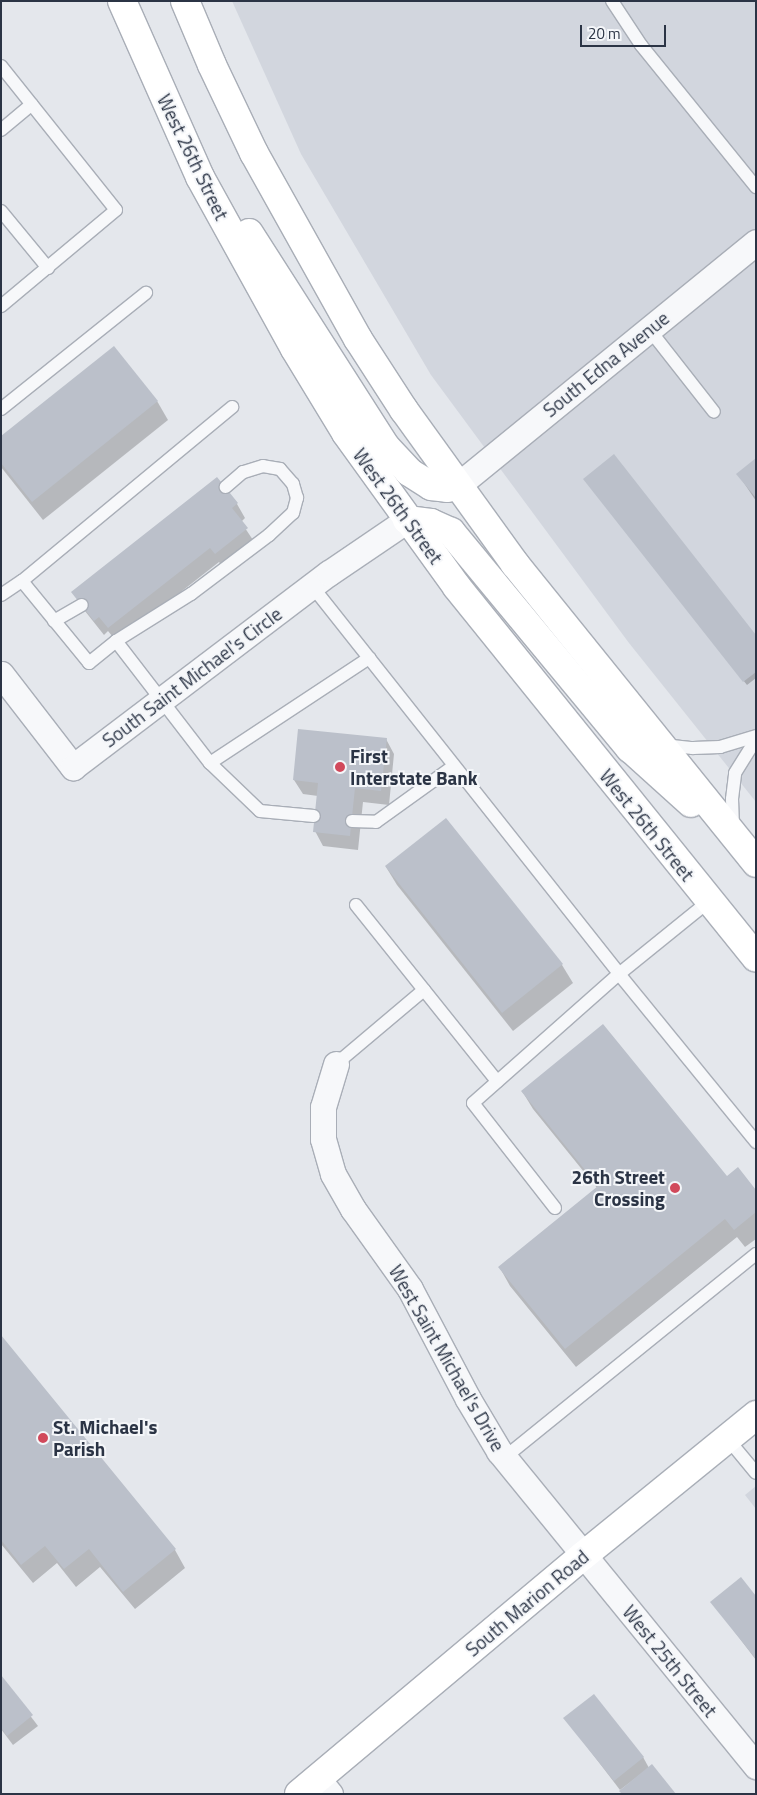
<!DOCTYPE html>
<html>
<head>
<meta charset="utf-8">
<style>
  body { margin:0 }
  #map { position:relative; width:757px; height:1795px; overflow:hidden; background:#e4e7ec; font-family:"Titillium Web",sans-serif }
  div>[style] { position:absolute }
  .built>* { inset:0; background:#d2d6de }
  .shadow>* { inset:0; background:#0003 }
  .building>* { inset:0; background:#bbc0ca }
  .roads { filter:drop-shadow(1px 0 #a9aeb7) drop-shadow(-1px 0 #a9aeb7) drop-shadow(0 1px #a9aeb7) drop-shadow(0 -1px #a9aeb7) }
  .service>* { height:12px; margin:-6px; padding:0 6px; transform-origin:6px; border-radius:6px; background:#f7f8fa }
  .minor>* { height:25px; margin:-12.5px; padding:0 12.5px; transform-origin:12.5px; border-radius:12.5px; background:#f7f8fa }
  .secondary>* { height:28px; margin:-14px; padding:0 14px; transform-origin:14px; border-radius:14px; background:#fff }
  .dots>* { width:14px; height:14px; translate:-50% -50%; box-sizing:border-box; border:2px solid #f4f6f9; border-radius:50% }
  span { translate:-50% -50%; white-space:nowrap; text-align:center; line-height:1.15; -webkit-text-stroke:4px #f4f6f9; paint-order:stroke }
  .street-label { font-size:19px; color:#2b3445 }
  .poi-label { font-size:19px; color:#2b3445; font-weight:700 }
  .left { translate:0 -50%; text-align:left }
  .right { translate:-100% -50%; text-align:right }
  .frame { position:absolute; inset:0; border:2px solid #2b3445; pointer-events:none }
  .scale { position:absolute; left:580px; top:25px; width:86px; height:22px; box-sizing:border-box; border:2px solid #2b3445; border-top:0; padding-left:6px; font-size:15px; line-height:18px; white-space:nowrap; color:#2b3445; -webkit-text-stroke:4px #f4f6f9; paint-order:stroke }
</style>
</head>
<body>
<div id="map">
  <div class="built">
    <i style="clip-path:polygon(232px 1px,756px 1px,756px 802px,629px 643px,431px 375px,301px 154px)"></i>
    <i style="clip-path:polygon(756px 1486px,756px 1509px,745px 1495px)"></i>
  </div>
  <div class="shadow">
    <i style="clip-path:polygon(157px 401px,168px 420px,43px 520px,1px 467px,1px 438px)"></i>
    <i style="clip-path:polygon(756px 460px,756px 501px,738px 474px)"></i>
    <i style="clip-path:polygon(217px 478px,237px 504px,245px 518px,241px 522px,255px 543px,224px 568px,219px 562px,117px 642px,108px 631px,104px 635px,81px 606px)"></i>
    <i style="clip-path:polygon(588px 484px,756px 637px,756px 678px,747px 685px)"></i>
    <i style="clip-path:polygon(386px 739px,394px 754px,389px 805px,363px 802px,358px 850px,323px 846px,315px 831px,318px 796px,303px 794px,294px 780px)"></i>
    <i style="clip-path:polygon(446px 819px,562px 965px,573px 983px,513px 1031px,397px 885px,386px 867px)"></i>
    <i style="clip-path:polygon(522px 1091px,756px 1192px,756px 1239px,745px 1247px,737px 1237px,576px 1367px,510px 1286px,500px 1268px,597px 1188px,533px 1109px)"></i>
    <i style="clip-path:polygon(1px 1337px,175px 1550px,185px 1568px,135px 1609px,100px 1567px,76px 1587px,57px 1563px,33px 1583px,1px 1544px)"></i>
    <i style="clip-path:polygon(756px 1598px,756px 1660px,712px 1602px)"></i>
    <i style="clip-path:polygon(1px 1677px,38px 1726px,13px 1745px,1px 1729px)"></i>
    <i style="clip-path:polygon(565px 1718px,643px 1757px,649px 1768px,620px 1790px)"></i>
  </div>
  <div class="building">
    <i style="clip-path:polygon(114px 346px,158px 401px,32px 502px,1px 463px,1px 436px)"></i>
    <i style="clip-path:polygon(614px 454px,756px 635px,756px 672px,743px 682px,583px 479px)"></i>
    <i style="clip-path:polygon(756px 458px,756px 498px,736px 474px)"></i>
    <i style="clip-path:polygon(217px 477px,238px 503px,232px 508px,248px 528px,215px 554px,210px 548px,108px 628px,99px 617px,94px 621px,71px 592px)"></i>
    <i style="clip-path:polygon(298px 729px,387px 738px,381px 791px,355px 788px,350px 836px,313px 832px,318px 783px,293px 780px)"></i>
    <i style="clip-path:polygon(446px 818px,563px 964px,502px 1013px,385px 866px)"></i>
    <i style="clip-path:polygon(603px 1024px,727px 1176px,738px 1167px,756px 1190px,756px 1212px,734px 1230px,725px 1219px,565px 1349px,498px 1267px,598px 1186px,521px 1091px)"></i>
    <i style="clip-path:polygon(1px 1335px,176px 1549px,123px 1592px,89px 1549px,64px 1569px,45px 1546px,21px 1565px,1px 1540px)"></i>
    <i style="clip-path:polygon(741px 1577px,756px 1596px,756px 1659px,710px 1602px)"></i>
    <i style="clip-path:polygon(1px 1675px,33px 1715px,7px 1736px,1px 1728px)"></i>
    <i style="clip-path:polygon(594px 1694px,644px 1757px,614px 1781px,563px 1718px)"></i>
    <i style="clip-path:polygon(652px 1764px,676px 1794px,622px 1794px,619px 1791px)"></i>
  </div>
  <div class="roads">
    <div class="service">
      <i style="left:612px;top:1px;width:53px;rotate:56.6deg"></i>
      <i style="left:641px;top:45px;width:183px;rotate:51deg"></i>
      <i style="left:1px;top:66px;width:184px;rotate:51.4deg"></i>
      <i style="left:116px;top:210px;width:150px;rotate:140.1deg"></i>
      <i style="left:1px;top:130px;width:40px;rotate:-40deg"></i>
      <i style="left:1px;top:211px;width:74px;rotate:50.5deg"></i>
      <i style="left:649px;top:329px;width:105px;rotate:51.9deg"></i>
      <i style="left:1px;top:409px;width:186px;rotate:-38.7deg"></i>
      <i style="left:22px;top:581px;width:106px;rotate:50.7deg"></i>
      <i style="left:89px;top:663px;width:35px;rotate:-39deg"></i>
      <i style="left:116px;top:641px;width:154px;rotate:52.4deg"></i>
      <i style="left:210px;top:763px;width:191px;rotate:-33.4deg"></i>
      <i style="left:312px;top:586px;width:495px;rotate:51.6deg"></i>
      <i style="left:619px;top:974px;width:217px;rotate:50.8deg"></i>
      <i style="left:1px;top:595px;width:25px;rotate:-34deg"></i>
      <i style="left:22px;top:581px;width:273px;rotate:-39.6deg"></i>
      <i style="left:54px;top:621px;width:32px;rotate:-30deg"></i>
      <i style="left:116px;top:641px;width:89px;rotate:-32.1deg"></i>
      <i style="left:191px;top:594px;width:98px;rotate:-37.1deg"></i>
      <i style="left:269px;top:535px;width:33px;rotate:-43deg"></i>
      <i style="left:293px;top:513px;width:16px;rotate:-75deg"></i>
      <i style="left:297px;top:498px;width:15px;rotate:-106deg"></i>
      <i style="left:293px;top:484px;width:20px;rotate:-131deg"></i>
      <i style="left:280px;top:469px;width:17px;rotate:-170deg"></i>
      <i style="left:263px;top:466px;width:21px;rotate:163deg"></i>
      <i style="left:243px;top:472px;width:23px;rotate:139deg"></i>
      <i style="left:663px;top:745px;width:30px;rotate:6deg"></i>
      <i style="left:693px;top:748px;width:27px;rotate:-2deg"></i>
      <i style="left:720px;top:747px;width:38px;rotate:-17deg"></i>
      <i style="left:210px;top:763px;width:69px;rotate:43.8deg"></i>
      <i style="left:260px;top:811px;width:54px;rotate:5.3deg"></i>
      <i style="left:352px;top:821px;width:24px;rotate:2deg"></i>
      <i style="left:376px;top:822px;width:96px;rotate:-35.7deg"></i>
      <i style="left:733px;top:827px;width:28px;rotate:-92deg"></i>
      <i style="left:732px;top:799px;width:26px;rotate:-83deg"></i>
      <i style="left:735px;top:773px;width:39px;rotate:-58deg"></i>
      <i style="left:356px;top:905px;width:226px;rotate:51.3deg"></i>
      <i style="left:336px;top:1064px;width:115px;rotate:-40.1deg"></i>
      <i style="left:555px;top:1208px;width:133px;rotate:-128deg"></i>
      <i style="left:473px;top:1103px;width:195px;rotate:-41.5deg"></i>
      <i style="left:619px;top:974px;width:116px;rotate:-39deg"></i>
      <i style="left:727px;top:1438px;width:45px;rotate:50.4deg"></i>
      <i style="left:504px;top:1458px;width:324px;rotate:-39deg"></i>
    </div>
    <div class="minor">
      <i style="left:457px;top:486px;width:386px;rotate:-39.2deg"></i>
      <i style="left:1px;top:674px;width:118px;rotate:52.3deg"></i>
      <i style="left:73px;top:767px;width:321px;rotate:-37.2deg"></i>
      <i style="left:329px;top:573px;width:94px;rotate:-34.2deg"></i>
      <i style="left:336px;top:1064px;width:45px;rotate:106.8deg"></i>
      <i style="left:323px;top:1107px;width:32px;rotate:90deg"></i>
      <i style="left:323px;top:1139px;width:36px;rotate:74deg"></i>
      <i style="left:333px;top:1174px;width:40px;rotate:60.3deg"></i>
      <i style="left:353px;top:1209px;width:98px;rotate:54.5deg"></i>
      <i style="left:410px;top:1289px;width:124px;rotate:62.2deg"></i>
      <i style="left:468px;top:1399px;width:61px;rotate:59.2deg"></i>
      <i style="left:499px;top:1451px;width:407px;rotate:50.8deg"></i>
      <i style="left:318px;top:1779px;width:19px;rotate:51deg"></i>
    </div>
    <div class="secondary">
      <i style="left:122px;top:1px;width:193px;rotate:66.1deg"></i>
      <i style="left:200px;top:177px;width:196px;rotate:61.1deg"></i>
      <i style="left:295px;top:349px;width:98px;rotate:58.7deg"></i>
      <i style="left:346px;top:433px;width:190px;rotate:54.2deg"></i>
      <i style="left:457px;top:587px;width:476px;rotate:51.1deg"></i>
      <i style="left:185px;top:1px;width:69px;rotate:67.1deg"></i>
      <i style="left:212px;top:65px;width:98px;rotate:64.5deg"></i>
      <i style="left:254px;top:153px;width:213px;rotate:60.8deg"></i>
      <i style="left:358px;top:339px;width:85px;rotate:57.1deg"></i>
      <i style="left:404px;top:410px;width:190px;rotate:54.2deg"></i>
      <i style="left:515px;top:564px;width:384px;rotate:51.1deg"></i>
      <i style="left:249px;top:233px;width:254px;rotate:57.4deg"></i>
      <i style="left:386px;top:447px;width:34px;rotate:47deg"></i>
      <i style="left:409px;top:472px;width:26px;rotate:32deg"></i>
      <i style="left:431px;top:486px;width:16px;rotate:7deg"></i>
      <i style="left:447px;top:488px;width:10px;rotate:-11deg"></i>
      <i style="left:407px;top:520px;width:24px;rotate:7deg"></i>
      <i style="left:431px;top:523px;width:22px;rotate:24deg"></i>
      <i style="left:451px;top:532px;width:281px;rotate:50.4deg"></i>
      <i style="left:630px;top:748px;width:82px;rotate:42deg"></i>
      <i style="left:299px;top:1794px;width:372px;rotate:-40deg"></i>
      <i style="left:584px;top:1555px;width:222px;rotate:-39.1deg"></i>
    </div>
  </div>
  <div class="dots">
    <i style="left:340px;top:767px;background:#d1495b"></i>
    <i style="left:675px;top:1188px;background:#d1495b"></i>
    <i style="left:43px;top:1438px;background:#d1495b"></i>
  </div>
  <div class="street-label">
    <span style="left:193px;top:157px;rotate:64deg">West 26th Street</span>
    <span style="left:606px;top:364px;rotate:-39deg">South Edna Avenue</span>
    <span style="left:398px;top:506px;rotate:54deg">West 26th Street</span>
    <span style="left:192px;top:677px;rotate:-37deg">South Saint Michael's Circle</span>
    <span style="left:647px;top:825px;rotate:51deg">West 26th Street</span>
    <span style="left:447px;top:1358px;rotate:60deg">West Saint Michael's Drive</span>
    <span style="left:527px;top:1603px;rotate:-40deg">South Marion Road</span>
    <span style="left:670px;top:1661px;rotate:51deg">West 25th Street</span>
  </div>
  <div class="poi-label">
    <span class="left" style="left:350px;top:767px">First<br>Interstate Bank</span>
    <span class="right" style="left:665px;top:1188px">26th Street<br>Crossing</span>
    <span class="left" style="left:53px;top:1438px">St. Michael's<br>Parish</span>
  </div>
  <div class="frame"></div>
  <div class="scale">20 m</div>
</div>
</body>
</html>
